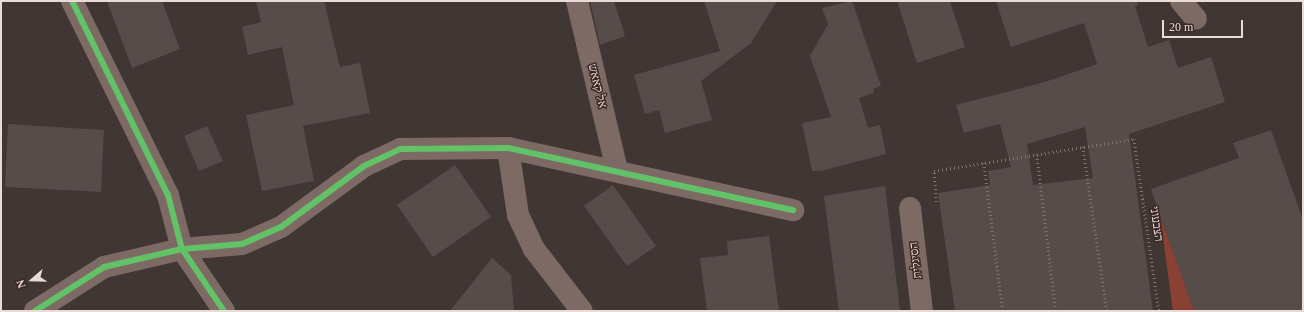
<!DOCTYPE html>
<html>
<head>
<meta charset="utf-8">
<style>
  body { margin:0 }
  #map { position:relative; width:1304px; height:312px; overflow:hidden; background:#403634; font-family:"Times New Roman",Heebo,serif }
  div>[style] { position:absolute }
  .green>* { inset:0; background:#894134 }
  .building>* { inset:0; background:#564c4a }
  .path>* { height:2.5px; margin-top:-1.25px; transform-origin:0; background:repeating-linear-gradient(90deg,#827370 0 1px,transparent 0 4px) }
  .minor>* { height:22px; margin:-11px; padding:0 11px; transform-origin:11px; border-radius:11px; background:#7e6a65 }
  .cycleway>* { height:6px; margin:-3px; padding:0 3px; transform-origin:3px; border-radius:3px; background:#61c268 }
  span { translate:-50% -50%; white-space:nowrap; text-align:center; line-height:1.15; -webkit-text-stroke:3px #3b2824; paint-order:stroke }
  .street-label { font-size:12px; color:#e8dbd8 }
  .frame { position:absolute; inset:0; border:2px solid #e8dbd8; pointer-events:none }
  .north { position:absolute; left:12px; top:260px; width:40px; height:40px; -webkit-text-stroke:3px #3b2824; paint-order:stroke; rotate:250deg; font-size:11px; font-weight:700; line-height:16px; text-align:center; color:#e8dbd8 }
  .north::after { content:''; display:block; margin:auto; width:14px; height:18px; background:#e8dbd8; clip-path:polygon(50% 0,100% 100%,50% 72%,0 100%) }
  .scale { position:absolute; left:1162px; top:20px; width:81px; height:18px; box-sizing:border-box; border:2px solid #e8dbd8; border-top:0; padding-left:5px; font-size:12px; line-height:14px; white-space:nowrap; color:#e8dbd8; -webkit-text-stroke:3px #3b2824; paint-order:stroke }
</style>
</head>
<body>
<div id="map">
  <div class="green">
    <i style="clip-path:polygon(1160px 216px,1195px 311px,1173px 311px)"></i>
  </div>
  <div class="building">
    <i style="clip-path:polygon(107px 1px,162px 1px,180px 49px,132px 68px)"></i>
    <i style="clip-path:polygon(256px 1px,324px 1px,340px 67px,360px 63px,370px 113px,303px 126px,314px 181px,262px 191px,246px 115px,294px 105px,282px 47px,248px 55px,242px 27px,261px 22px)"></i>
    <i style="clip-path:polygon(590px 1px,614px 1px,625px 36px,600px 45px)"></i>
    <i style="clip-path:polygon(704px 1px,777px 1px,751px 43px,701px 81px,712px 120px,665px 133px,659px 110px,645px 114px,634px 75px,720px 51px)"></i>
    <i style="clip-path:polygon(852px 1px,881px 86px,873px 89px,874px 93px,859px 98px,868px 128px,880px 125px,886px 154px,821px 171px,812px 171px,802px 123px,831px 117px,810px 56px,828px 24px,822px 8px)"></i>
    <i style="clip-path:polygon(897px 1px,950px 1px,965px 47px,917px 63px)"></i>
    <i style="clip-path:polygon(evenodd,996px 1px,1138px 1px,1138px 5px,1135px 6px,1148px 47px,1169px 40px,1178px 68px,1211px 57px,1225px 102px,1129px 134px,1153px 311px,955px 311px,938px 193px,990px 185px,988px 171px,1011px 167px,1000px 124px,964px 133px,956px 105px,1045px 82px,1097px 64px,1084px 23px,1011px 47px,996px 1px,1085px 127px,1093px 178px,1033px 185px,1027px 144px,1085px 127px)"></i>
    <i style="clip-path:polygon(8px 124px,104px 130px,101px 192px,5px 187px)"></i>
    <i style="clip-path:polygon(207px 126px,223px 161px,199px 171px,184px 136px)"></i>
    <i style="clip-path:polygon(1271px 130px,1303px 220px,1303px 311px,1194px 311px,1151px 189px,1239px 158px,1233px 143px)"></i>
    <i style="clip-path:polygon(455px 165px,491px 217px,433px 257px,397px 205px)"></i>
    <i style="clip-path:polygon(613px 185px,656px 246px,627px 266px,584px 206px)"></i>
    <i style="clip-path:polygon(885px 186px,900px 311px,839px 311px,824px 196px)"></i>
    <i style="clip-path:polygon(769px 236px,779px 311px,707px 311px,700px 258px,728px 255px,727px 241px)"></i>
    <i style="clip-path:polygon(492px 258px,511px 275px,514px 311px,450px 311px)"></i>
  </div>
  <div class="path">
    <i style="left:1083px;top:147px;width:166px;rotate:81.7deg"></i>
    <i style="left:1037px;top:155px;width:157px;rotate:83.1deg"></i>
    <i style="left:984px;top:163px;width:149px;rotate:82.7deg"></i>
    <i style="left:936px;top:202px;width:31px;rotate:-94deg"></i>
    <i style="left:934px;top:171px;width:203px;rotate:-9.1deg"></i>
    <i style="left:1134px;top:139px;width:174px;rotate:81.7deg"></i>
  </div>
  <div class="minor">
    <i style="left:72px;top:1px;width:216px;rotate:63.7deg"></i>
    <i style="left:168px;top:195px;width:56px;rotate:75.5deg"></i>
    <i style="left:182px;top:249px;width:75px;rotate:55.9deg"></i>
    <i style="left:577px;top:1px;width:174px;rotate:76.7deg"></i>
    <i style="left:1181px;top:1px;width:23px;rotate:50deg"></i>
    <i style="left:508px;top:148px;width:68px;rotate:81.5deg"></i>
    <i style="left:518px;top:215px;width:38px;rotate:65deg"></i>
    <i style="left:534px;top:249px;width:78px;rotate:52.3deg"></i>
    <i style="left:910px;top:208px;width:104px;rotate:83.4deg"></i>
    <i style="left:35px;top:311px;width:82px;rotate:-32.5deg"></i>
    <i style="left:104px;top:267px;width:80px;rotate:-13deg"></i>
    <i style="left:182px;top:249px;width:60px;rotate:-4.8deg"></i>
    <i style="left:242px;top:244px;width:43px;rotate:-23.6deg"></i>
    <i style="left:281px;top:227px;width:103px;rotate:-36.3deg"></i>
    <i style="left:364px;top:166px;width:40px;rotate:-25deg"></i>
    <i style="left:400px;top:149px;width:108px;rotate:-0.5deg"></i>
    <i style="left:508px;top:148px;width:292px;rotate:12.3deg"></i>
  </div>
  <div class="cycleway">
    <i style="left:72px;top:1px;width:216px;rotate:63.7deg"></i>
    <i style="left:168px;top:195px;width:56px;rotate:75.5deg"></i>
    <i style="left:182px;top:249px;width:75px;rotate:55.9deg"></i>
    <i style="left:35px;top:311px;width:82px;rotate:-32.5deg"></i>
    <i style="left:104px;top:267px;width:80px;rotate:-13deg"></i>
    <i style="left:182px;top:249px;width:60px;rotate:-4.8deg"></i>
    <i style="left:242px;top:244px;width:43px;rotate:-23.6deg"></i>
    <i style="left:281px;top:227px;width:103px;rotate:-36.3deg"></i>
    <i style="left:364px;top:166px;width:40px;rotate:-25deg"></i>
    <i style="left:400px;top:149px;width:108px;rotate:-0.5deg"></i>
    <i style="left:508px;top:148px;width:292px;rotate:12.3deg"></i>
  </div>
  <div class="street-label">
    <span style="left:597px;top:86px;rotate:76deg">אל קאאש</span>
    <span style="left:1156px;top:224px;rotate:82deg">הצבעוני</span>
    <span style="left:916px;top:260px;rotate:-97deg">הסיגלית</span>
  </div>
  <div class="frame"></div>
  <div class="north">N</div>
  <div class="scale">20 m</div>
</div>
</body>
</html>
